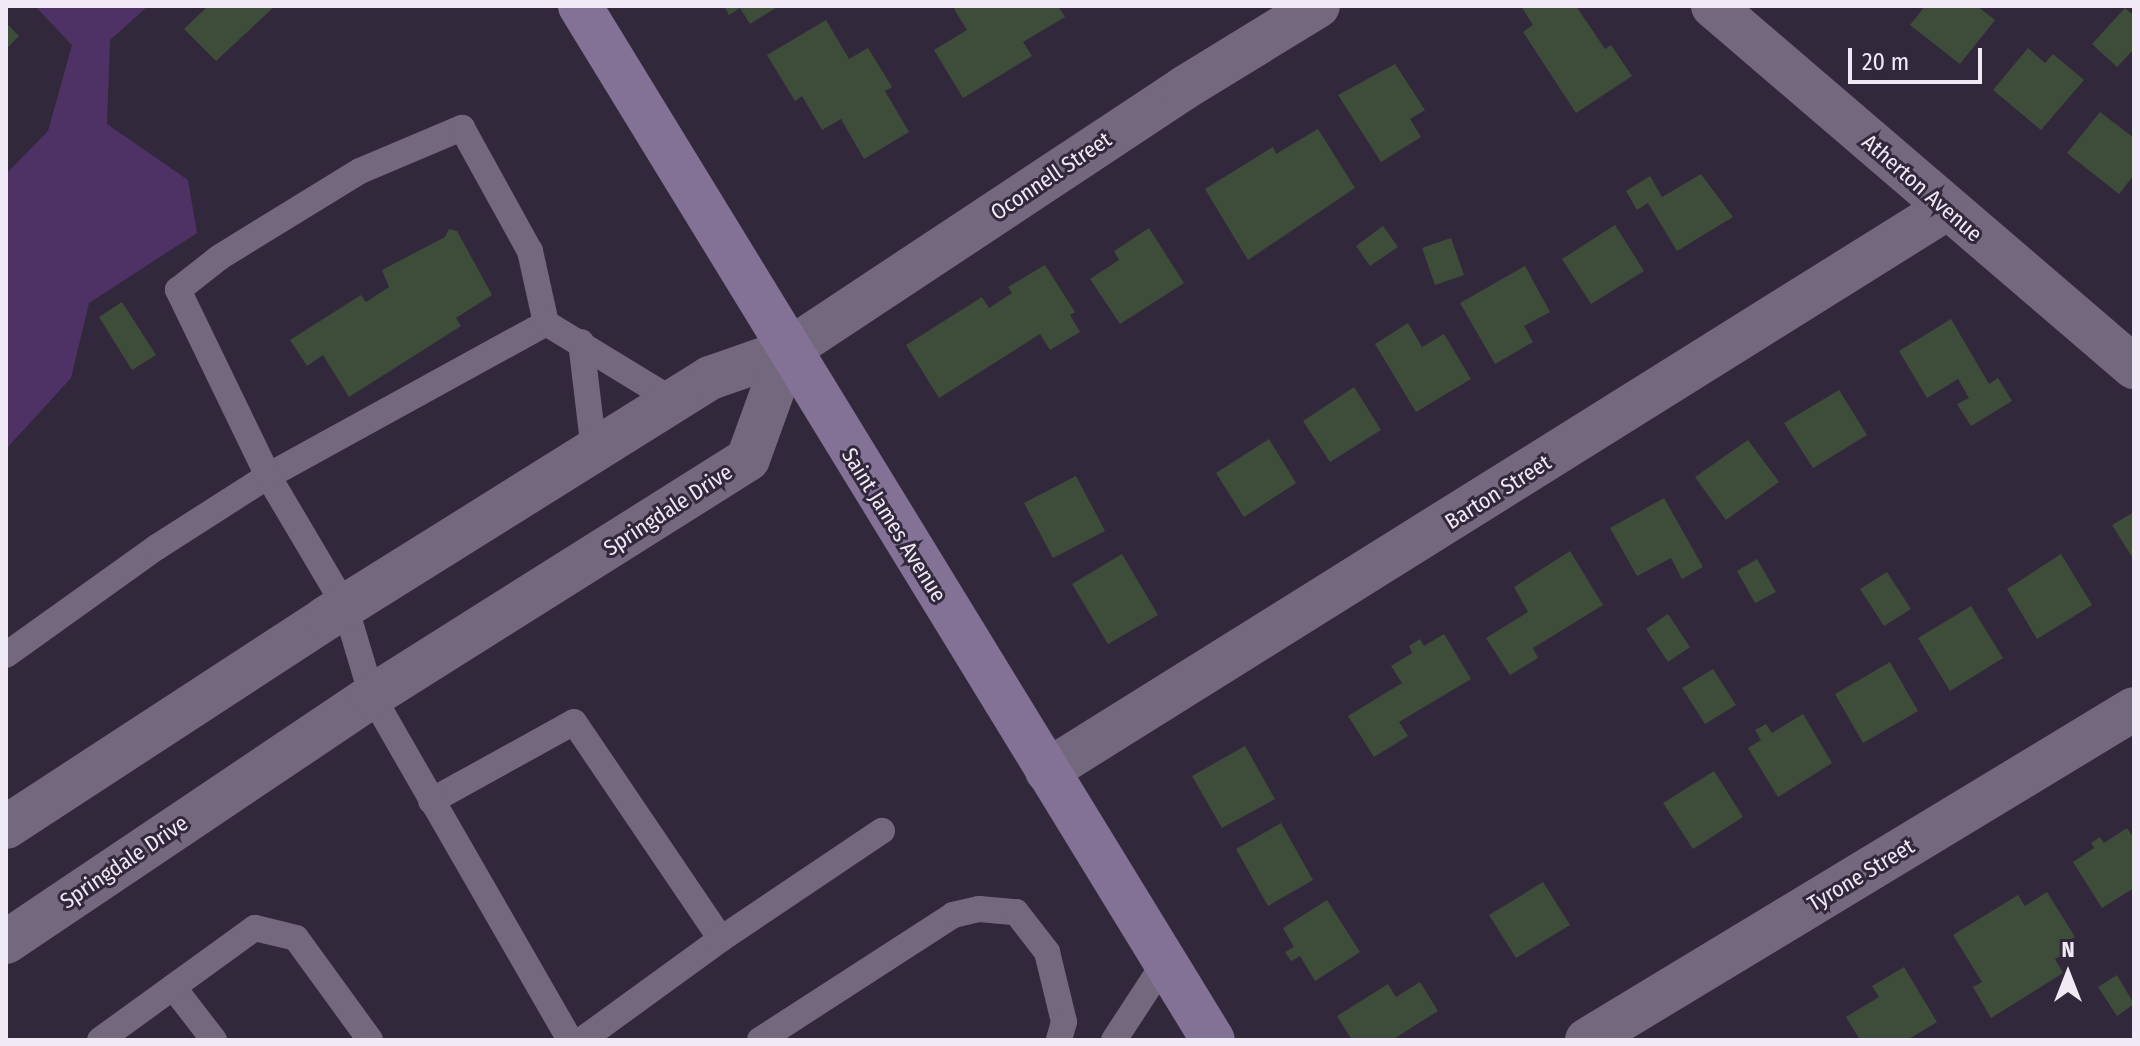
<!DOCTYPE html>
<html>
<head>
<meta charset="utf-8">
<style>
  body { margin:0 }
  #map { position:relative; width:2140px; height:1046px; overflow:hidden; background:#32283b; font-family:"Fira Sans Condensed",sans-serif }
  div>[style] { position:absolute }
  .green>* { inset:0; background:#4e3265 }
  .building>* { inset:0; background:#3e4d3a }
  .lane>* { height:26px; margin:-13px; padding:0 13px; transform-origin:13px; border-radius:13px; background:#73687e }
  .street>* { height:44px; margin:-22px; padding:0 22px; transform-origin:22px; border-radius:22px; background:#73687e }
  .secondary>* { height:44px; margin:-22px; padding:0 22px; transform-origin:22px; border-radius:22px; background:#847196 }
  span { translate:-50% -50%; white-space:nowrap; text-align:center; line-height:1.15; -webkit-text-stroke:6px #32283b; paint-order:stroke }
  .street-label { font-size:22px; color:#f0eaf7 }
  .frame { position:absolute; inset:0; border:8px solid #f0eaf7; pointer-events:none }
  .north { position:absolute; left:2028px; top:934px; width:80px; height:80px; -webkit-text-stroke:6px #32283b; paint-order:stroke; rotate:0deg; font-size:22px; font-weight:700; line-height:32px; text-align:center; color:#f0eaf7 }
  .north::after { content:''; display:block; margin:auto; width:28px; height:36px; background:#f0eaf7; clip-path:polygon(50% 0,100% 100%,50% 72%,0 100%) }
  .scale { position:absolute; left:1848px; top:48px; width:134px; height:36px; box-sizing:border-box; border:4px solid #f0eaf7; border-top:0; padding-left:10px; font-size:24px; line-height:28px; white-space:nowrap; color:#f0eaf7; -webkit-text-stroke:6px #32283b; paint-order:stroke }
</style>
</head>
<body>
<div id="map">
  <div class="green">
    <i style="clip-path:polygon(35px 6px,148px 6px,110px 40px,107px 124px,188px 180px,197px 233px,89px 303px,71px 378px,6px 449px,6px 174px,48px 131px,72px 45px)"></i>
  </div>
  <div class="building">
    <i style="clip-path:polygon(208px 6px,275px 6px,216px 61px,184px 29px)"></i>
    <i style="clip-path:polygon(724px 6px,779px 6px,750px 24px,740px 8px,729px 15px)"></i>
    <i style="clip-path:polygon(958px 6px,1058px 6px,1065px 17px,1023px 42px,1032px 56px,963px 98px,934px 50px,967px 30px,954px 9px)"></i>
    <i style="clip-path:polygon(1521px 6px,1576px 6px,1605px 49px,1611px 45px,1632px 76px,1576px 113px,1523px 32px,1533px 25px)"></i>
    <i style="clip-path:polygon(1925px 6px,1977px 6px,1995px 20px,1960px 64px,1910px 25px)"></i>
    <i style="clip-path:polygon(2125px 8px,2134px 16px,2134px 49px,2117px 67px,2092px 44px)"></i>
    <i style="clip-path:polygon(826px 20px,849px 59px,868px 48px,892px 87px,885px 91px,909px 132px,864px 159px,841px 119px,822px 130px,802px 96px,795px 101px,767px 55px)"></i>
    <i style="clip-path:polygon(6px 23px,19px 36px,6px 49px)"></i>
    <i style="clip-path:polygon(2028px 48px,2045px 63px,2053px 54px,2084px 80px,2041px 130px,1993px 90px)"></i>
    <i style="clip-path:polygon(1395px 64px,1425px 110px,1410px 119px,1421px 137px,1381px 162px,1338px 95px)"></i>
    <i style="clip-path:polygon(2100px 112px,2134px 138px,2134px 175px,2119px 194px,2067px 153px)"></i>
    <i style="clip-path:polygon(1318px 129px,1355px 188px,1248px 260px,1205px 189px,1273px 147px,1276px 154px)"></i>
    <i style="clip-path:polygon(1701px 174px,1733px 217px,1677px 251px,1648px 203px,1637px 210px,1626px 191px,1650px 176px,1662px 197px)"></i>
    <i style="clip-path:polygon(1615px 225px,1644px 271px,1591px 304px,1562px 259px)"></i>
    <i style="clip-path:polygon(1383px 226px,1398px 247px,1370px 266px,1356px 246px)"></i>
    <i style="clip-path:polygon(1149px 228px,1184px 283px,1120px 324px,1090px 279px,1119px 260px,1114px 251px)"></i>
    <i style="clip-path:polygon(449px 229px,457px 231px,492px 295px,456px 318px,461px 326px,349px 397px,323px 355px,307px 366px,290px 340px,361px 295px,366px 302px,389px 287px,382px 270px,445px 237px)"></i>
    <i style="clip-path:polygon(1451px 238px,1464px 275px,1435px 285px,1422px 248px)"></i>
    <i style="clip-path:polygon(1045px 265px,1075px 312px,1070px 315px,1080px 332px,1050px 350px,1040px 334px,939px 398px,906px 345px,982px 297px,989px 308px,1012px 293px,1008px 287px)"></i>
    <i style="clip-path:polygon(1525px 266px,1550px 312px,1524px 326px,1533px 342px,1495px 364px,1460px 303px)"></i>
    <i style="clip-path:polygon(122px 302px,156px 355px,132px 370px,99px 317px)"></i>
    <i style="clip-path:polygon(1951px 319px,1989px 384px,1998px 378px,2012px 401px,1971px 426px,1957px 404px,1969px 398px,1958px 379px,1927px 398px,1899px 351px)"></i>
    <i style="clip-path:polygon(1408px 323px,1422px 347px,1444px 334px,1471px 379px,1416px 412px,1375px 344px)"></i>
    <i style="clip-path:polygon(1354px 387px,1381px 430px,1330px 462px,1303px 421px)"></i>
    <i style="clip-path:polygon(1839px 390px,1867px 435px,1813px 468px,1784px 423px)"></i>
    <i style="clip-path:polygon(1269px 439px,1296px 483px,1244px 517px,1216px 473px)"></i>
    <i style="clip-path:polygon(1748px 440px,1779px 482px,1726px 520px,1695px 477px)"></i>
    <i style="clip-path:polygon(1076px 476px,1105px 531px,1053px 558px,1024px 503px)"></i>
    <i style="clip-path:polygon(1664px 498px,1703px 567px,1682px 579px,1671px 558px,1637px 576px,1610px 528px)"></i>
    <i style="clip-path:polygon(2134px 512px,2134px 560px,2112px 525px)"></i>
    <i style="clip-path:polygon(1570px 551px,1603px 605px,1533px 648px,1538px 658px,1510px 675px,1486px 638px,1528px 612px,1514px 587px)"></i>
    <i style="clip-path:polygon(1122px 554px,1158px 615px,1108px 644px,1072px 584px)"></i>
    <i style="clip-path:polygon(2061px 554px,2092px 605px,2037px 639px,2007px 589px)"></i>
    <i style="clip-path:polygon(1757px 559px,1776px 592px,1755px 603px,1737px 571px)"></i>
    <i style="clip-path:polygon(1887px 572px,1911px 609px,1884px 626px,1860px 589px)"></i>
    <i style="clip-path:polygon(1971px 606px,2003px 658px,1950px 691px,1918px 638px)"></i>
    <i style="clip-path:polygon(1668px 614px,1690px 647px,1668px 662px,1646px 629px)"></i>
    <i style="clip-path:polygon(1444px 634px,1471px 679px,1399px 722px,1408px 736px,1374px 757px,1348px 716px,1402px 683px,1391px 666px,1412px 653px,1409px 646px,1420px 639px,1424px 646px)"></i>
    <i style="clip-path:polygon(1890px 662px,1918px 711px,1863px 743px,1835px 694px)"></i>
    <i style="clip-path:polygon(1713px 669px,1736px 705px,1705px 724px,1682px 688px)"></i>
    <i style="clip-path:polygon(1803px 714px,1832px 763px,1778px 797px,1748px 748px,1761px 740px,1755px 730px,1766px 724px,1772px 733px)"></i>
    <i style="clip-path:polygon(1245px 746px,1275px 799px,1222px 828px,1192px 776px)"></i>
    <i style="clip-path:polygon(1714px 771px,1743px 817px,1693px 849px,1663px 803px)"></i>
    <i style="clip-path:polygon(1281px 823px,1313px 880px,1268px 906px,1236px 849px)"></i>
    <i style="clip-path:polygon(2127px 828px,2134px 839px,2134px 888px,2102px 908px,2073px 862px,2094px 848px,2091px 843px,2100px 837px,2104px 843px)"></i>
    <i style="clip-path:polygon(1543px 882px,1570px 925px,1516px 958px,1489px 915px)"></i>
    <i style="clip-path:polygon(2047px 892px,2075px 937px,2067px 941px,2072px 950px,2055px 959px,2063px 973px,1991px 1018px,1973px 987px,1982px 982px,1953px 935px,2018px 895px,2025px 906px)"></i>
    <i style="clip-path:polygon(1327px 900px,1360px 952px,1315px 981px,1300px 956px,1291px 961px,1285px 952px,1294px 947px,1283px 928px)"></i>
    <i style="clip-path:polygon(1904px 967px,1937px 1022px,1907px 1040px,1860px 1040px,1846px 1017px,1879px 997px,1872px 986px)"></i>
    <i style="clip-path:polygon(2117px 975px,2134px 1004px,2117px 1016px,2098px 987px)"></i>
    <i style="clip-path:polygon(1420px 982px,1438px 1011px,1392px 1040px,1352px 1040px,1337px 1016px,1388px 984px,1396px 997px)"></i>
  </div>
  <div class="lane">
    <i style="left:581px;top:342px;width:110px;rotate:83.2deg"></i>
    <i style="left:6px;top:655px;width:186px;rotate:-35.6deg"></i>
    <i style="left:157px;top:547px;width:132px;rotate:-32.6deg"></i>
    <i style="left:268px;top:476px;width:317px;rotate:-28.8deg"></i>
    <i style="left:431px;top:801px;width:163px;rotate:-28.9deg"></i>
    <i style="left:574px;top:722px;width:262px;rotate:55.9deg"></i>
    <i style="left:721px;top:939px;width:172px;rotate:144deg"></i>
    <i style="left:721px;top:939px;width:194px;rotate:-33.9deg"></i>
    <i style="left:173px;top:987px;width:67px;rotate:52.3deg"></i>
    <i style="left:100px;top:1040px;width:191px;rotate:-35.9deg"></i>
    <i style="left:255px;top:928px;width:42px;rotate:13.7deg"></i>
    <i style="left:296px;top:938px;width:126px;rotate:54deg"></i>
    <i style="left:570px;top:1040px;width:397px;rotate:-119.9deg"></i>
    <i style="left:372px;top:696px;width:94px;rotate:-106.7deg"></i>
    <i style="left:345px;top:606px;width:151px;rotate:-120.6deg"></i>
    <i style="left:268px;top:476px;width:207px;rotate:-115.8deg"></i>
    <i style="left:178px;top:290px;width:53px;rotate:-38.2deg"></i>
    <i style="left:220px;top:257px;width:164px;rotate:-31.6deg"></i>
    <i style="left:360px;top:171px;width:111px;rotate:-22.9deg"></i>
    <i style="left:462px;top:128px;width:141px;rotate:61.1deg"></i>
    <i style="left:530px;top:251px;width:74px;rotate:77.5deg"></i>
    <i style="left:546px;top:323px;width:150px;rotate:31.4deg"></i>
    <i style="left:760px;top:1040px;width:230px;rotate:-32.9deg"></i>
    <i style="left:953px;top:915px;width:27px;rotate:-13deg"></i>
    <i style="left:979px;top:909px;width:37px;rotate:5deg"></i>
    <i style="left:1016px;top:912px;width:51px;rotate:52.2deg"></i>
    <i style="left:1047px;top:952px;width:72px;rotate:76.3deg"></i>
    <i style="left:1064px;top:1022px;width:19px;rotate:106deg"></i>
    <i style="left:1114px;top:1040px;width:93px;rotate:-56.8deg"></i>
  </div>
  <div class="street">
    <i style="left:1713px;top:6px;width:555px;rotate:40.61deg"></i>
    <i style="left:1047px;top:771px;width:1060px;rotate:-32.01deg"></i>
    <i style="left:6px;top:827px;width:382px;rotate:-33.1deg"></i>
    <i style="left:326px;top:618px;width:453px;rotate:-32deg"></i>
    <i style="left:710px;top:378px;width:82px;rotate:-19.3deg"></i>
    <i style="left:787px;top:351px;width:476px;rotate:-33.5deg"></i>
    <i style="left:1184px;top:88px;width:157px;rotate:-31.5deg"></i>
    <i style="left:6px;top:942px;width:441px;rotate:-33.9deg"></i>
    <i style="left:372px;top:696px;width:444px;rotate:-32.2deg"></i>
    <i style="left:748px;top:459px;width:115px;rotate:-70.1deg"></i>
    <i style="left:1587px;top:1040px;width:639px;rotate:-31.18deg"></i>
  </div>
  <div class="secondary">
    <i style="left:580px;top:6px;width:1212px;rotate:58.53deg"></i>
  </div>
  <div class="street-label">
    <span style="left:1051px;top:176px;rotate:-34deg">Oconnell Street</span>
    <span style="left:1922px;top:188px;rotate:41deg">Atherton Avenue</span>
    <span style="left:1498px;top:492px;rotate:-32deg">Barton Street</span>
    <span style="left:668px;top:510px;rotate:-33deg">Springdale Drive</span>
    <span style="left:894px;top:525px;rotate:58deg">Saint James Avenue</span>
    <span style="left:124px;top:862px;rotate:-34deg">Springdale Drive</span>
    <span style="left:1861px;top:875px;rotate:-31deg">Tyrone Street</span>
  </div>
  <div class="frame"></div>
  <div class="north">N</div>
  <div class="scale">20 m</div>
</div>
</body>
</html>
